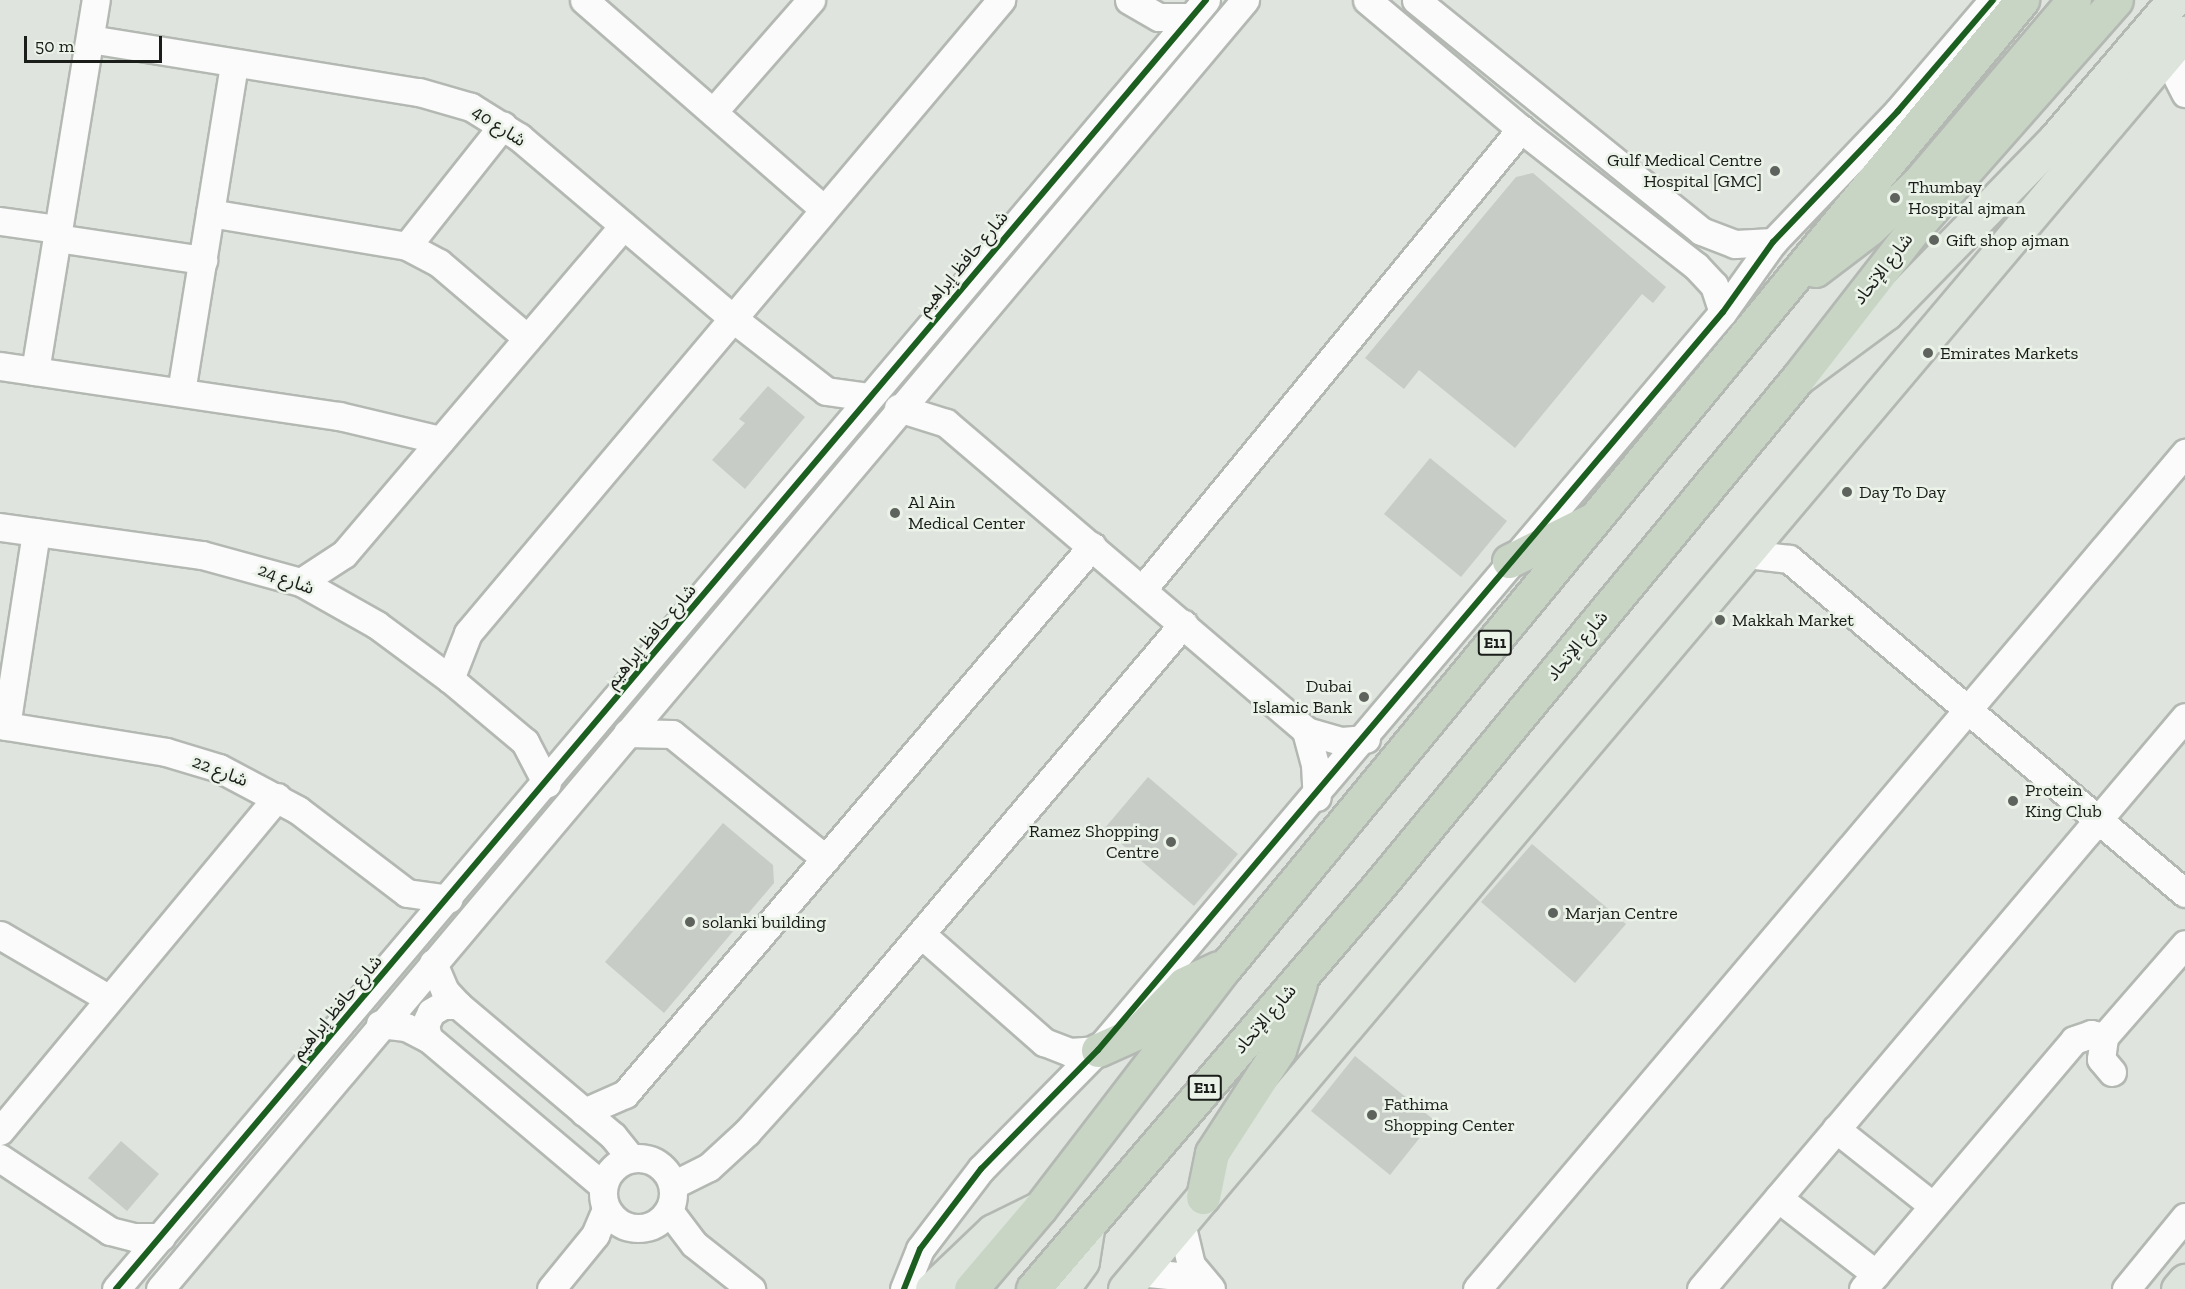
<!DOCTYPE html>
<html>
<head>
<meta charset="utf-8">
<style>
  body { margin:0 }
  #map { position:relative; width:2185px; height:1289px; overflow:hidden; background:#dfe4de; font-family:"Zilla Slab","Noto Sans Arabic",serif }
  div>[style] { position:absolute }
  .building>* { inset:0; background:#c8ccc7 }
  .roads { filter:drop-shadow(2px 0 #b4b8b3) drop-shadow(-2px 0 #b4b8b3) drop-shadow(0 2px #b4b8b3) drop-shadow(0 -2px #b4b8b3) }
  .minor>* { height:27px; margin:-13.5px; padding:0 13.5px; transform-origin:13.5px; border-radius:13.5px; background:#fafbfa }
  .minor>.ring { margin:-13.5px; padding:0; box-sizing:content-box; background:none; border:27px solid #fafbfa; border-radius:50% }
  .major>* { height:33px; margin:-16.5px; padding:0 16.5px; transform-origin:16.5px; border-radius:16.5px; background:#dce4db }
  .highway>* { height:33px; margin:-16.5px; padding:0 16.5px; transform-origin:16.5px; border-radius:16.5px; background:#c8d5c5 }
  .cycleway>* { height:6px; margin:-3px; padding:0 3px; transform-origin:3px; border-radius:3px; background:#1b5e20 }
  .dots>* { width:16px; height:16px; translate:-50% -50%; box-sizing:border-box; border:3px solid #ebf3e9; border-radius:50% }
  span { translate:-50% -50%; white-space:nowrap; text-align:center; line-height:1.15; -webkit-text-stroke:5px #ebf3e9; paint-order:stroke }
  .shield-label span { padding:2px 4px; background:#ebf3e9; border:2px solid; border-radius:4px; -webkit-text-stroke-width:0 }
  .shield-label { font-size:16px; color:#1a1d19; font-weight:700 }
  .street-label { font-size:18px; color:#1a1d19 }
  .poi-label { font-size:18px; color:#1a1d19 }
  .right { translate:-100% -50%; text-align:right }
  .left { translate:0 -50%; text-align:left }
  .scale { position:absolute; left:24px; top:36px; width:138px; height:27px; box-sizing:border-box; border:3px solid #1a1d19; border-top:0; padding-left:8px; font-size:18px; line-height:21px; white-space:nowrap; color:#1a1d19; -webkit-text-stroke:4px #ebf3e9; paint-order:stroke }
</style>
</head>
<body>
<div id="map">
  <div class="building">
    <i style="clip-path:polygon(1533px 173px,1666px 287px,1653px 303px,1642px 294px,1515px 448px,1419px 370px,1404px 389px,1365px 358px,1516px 177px)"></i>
    <i style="clip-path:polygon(768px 386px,805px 417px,745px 489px,712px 460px,745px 423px,739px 419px)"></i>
    <i style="clip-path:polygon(1430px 458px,1507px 521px,1461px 577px,1384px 514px)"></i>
    <i style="clip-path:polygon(1148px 777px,1238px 854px,1194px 906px,1104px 829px)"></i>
    <i style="clip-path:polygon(723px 823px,773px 865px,774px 883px,664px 1013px,605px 962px)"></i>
    <i style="clip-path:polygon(1532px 844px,1626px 924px,1575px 983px,1481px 902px)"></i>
    <i style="clip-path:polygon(1355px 1056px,1434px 1120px,1390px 1175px,1311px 1111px)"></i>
    <i style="clip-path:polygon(121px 1141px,159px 1174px,127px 1211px,88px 1178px)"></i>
  </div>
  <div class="roads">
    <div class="minor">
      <i style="left:584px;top:0;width:318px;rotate:41.1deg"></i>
      <i style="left:1129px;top:0;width:34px;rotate:30deg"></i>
      <i style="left:1159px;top:17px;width:32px"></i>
      <i style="left:1367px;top:0;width:201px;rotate:40deg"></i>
      <i style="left:1521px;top:129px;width:222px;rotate:38.1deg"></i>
      <i style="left:1696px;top:266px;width:26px;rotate:47deg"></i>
      <i style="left:1714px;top:285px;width:28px;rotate:72deg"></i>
      <i style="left:1416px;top:0;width:367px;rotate:39deg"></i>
      <i style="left:1701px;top:231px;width:36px;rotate:21deg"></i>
      <i style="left:1735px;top:244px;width:38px;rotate:-3deg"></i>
      <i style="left:90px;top:39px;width:333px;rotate:9.2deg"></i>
      <i style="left:419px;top:92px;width:54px;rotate:16.1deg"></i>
      <i style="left:471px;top:107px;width:57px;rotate:32deg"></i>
      <i style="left:519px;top:137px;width:278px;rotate:40.3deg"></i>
      <i style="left:731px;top:317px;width:120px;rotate:37.9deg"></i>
      <i style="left:826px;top:391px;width:42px;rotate:8.1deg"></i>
      <i style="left:2172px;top:48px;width:23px;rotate:85deg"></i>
      <i style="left:2174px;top:71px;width:25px;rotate:63deg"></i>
      <i style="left:713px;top:112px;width:149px;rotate:-48.8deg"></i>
      <i style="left:210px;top:213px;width:200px;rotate:9.5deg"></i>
      <i style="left:407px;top:246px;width:36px;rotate:28deg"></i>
      <i style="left:439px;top:263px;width:116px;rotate:40.4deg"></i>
      <i style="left:0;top:221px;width:59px;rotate:7.9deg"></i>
      <i style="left:57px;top:238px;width:148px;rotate:8.6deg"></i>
      <i style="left:407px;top:246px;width:154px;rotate:-51.6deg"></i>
      <i style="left:0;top:366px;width:343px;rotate:8.4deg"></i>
      <i style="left:339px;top:416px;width:104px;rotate:13.4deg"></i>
      <i style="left:35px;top:371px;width:376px;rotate:-80.7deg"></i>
      <i style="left:181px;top:392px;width:333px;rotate:-80.8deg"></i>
      <i style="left:898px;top:408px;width:50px;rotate:17.4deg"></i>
      <i style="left:946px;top:423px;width:474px;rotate:40.5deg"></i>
      <i style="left:1306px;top:731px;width:37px;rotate:16deg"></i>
      <i style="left:1342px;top:741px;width:24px;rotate:-5deg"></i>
      <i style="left:0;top:527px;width:204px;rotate:7.9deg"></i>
      <i style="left:202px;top:555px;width:103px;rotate:15.3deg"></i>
      <i style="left:301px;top:582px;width:87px;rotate:29.5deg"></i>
      <i style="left:377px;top:625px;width:91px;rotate:36.5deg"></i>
      <i style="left:450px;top:679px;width:98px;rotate:40deg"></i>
      <i style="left:525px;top:742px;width:47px;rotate:62.4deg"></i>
      <i style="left:1746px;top:554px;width:43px;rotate:6.6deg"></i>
      <i style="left:1789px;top:559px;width:518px;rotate:40.15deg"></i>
      <i style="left:301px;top:582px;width:51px;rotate:-33.1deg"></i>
      <i style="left:344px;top:554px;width:431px;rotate:-49.6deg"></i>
      <i style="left:1142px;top:590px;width:597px;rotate:-50.58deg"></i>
      <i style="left:450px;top:679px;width:49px;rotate:-68.6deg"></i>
      <i style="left:468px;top:633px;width:828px;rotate:-49.9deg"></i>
      <i style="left:0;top:725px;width:168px;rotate:9.2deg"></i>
      <i style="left:166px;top:752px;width:55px;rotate:16.8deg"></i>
      <i style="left:219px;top:768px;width:89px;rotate:28deg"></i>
      <i style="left:298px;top:810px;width:137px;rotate:37.3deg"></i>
      <i style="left:407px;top:893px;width:42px;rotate:8.1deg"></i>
      <i style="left:6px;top:726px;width:196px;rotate:-81.2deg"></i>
      <i style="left:1306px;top:731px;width:34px;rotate:75deg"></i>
      <i style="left:1315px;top:764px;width:33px;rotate:87deg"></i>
      <i style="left:627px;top:733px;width:45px;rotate:1.3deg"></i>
      <i style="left:672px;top:734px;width:198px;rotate:39.1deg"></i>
      <i style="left:921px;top:934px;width:164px;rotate:41.3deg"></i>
      <i style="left:1044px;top:1042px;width:28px;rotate:21deg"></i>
      <i style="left:1070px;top:1052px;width:28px;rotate:-4deg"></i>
      <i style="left:0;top:935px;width:125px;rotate:30.3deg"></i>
      <i style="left:433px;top:963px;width:30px;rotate:67deg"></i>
      <i style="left:445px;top:991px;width:19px;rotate:47deg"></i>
      <i style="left:458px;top:1005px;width:203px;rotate:40.2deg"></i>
      <i style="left:613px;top:1136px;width:28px;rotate:51deg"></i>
      <i style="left:380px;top:1024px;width:26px;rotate:7deg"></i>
      <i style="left:406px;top:1027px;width:25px;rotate:27deg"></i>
      <i style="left:428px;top:1038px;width:229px;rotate:40.2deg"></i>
      <i style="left:428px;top:1038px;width:13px;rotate:-103deg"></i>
      <i style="left:425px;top:1025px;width:14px;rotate:-65deg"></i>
      <i style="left:431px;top:1012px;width:14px;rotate:-30deg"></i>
      <i style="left:443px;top:1005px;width:15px"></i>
      <i style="left:2112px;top:1072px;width:17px;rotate:-130deg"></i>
      <i style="left:2101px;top:1059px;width:22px;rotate:-82deg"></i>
      <i style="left:2104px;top:1037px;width:123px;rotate:-48.9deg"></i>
      <i style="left:584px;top:1112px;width:45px;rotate:-23.7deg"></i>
      <i style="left:625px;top:1094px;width:720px;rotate:-49.56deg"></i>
      <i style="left:1836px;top:1129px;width:122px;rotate:38.4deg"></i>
      <i style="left:0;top:1131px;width:434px;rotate:-50.3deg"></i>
      <i class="ring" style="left:603px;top:1158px;width:43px;height:43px"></i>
      <i style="left:0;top:1158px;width:132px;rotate:33.6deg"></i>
      <i style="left:110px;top:1231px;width:25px;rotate:14deg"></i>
      <i style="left:134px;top:1237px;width:27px"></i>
      <i style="left:673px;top:1185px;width:40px;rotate:-26.6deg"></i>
      <i style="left:709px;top:1167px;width:52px;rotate:-42.6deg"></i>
      <i style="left:747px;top:1132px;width:148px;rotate:-48deg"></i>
      <i style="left:846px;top:1022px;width:522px;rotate:-49.74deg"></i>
      <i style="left:1778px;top:1198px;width:124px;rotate:37.8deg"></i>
      <i style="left:669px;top:1211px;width:41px;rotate:52.9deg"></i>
      <i style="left:694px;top:1244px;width:73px;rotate:38.3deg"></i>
      <i style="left:1181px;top:1223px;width:43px;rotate:76.6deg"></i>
      <i style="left:1191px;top:1265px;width:31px;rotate:50deg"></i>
      <i style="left:1139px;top:1272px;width:59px;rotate:5.8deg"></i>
      <i style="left:116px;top:1289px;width:1688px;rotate:-49.78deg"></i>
      <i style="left:160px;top:1289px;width:1685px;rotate:-49.91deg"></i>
      <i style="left:551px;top:1289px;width:70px;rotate:-50.8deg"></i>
      <i style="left:595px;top:1235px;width:28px;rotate:-67deg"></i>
      <i style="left:904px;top:1289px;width:43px;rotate:-68.2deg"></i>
      <i style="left:920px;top:1249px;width:101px;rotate:-52.7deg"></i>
      <i style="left:981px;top:1169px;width:167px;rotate:-45.5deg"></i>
      <i style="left:1098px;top:1050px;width:967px;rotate:-49.74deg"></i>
      <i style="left:1723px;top:312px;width:86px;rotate:-54.5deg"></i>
      <i style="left:1773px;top:242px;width:181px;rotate:-46.3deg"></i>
      <i style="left:1898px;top:111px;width:146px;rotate:-49.4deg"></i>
      <i style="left:1477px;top:1289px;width:1096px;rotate:-49.74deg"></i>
      <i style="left:1701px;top:1289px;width:749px;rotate:-49.76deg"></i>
      <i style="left:1863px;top:1289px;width:326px;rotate:-49.7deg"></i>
      <i style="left:2074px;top:1040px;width:18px;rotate:-19deg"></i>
      <i style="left:2091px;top:1034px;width:13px;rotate:13deg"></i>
      <i style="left:2126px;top:1289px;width:93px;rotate:-50.7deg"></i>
    </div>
    <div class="major">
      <i style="left:1802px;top:375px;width:104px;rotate:-36.4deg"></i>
      <i style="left:1886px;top:313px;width:244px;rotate:-45.8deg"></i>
      <i style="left:2056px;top:138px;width:182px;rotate:-49.5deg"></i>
      <i style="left:932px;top:1289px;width:84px;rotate:-43.6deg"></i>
      <i style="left:993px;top:1231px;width:52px;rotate:-26.1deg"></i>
      <i style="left:1062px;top:1289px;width:34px;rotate:-54deg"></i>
      <i style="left:1082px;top:1261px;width:36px;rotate:-81deg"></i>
      <i style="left:1125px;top:1289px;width:1644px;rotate:-49.84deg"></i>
      <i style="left:2178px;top:1289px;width:11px;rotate:-49deg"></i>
    </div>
    <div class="highway">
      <i style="left:1815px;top:270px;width:68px;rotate:-37.2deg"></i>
      <i style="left:1869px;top:229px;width:69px;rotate:-43.2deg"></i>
      <i style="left:1919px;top:182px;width:239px;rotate:-49.6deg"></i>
      <i style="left:1509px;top:561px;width:90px;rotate:-26.3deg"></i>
      <i style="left:1098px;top:1050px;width:44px;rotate:-24.2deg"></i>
      <i style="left:1138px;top:1032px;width:66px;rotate:-46.2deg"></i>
      <i style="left:1184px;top:984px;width:38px;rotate:-25deg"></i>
      <i style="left:1203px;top:1197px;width:45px;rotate:-78.4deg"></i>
      <i style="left:1212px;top:1153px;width:123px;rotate:-57deg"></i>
      <i style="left:1279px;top:1050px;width:70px;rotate:-72.6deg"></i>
      <i style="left:971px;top:1289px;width:106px;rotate:-49.6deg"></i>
      <i style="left:1040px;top:1208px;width:305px;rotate:-52.5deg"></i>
      <i style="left:1226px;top:966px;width:1252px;rotate:-50.51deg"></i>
      <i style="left:1033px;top:1289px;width:528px;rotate:-49.38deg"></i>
      <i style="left:1377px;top:888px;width:661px;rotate:-50.46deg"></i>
      <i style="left:1798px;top:378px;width:189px;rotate:-52.1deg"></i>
      <i style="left:1914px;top:229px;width:305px;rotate:-48.6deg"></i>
    </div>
  </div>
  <div class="cycleway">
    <i style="left:116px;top:1289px;width:1688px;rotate:-49.78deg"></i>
    <i style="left:904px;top:1289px;width:43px;rotate:-68.2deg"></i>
    <i style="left:920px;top:1249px;width:101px;rotate:-52.7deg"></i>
    <i style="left:981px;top:1169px;width:167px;rotate:-45.5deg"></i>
    <i style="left:1098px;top:1050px;width:967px;rotate:-49.74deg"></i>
    <i style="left:1723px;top:312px;width:86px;rotate:-54.5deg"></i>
    <i style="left:1773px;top:242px;width:181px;rotate:-46.3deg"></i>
    <i style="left:1898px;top:111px;width:146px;rotate:-49.4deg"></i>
  </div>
  <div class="dots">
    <i style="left:1775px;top:171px;background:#5f635e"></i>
    <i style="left:1895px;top:198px;background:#5f635e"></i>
    <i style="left:1934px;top:240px;background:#5f635e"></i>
    <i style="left:1928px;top:353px;background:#5f635e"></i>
    <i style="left:1847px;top:492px;background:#5f635e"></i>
    <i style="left:895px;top:513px;background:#5f635e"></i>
    <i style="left:1720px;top:620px;background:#5f635e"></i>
    <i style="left:1364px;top:697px;background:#5f635e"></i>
    <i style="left:2013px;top:801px;background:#5f635e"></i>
    <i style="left:1171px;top:842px;background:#5f635e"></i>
    <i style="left:1553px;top:913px;background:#5f635e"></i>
    <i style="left:690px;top:922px;background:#5f635e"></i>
    <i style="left:1372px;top:1115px;background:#5f635e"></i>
  </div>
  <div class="shield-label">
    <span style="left:1495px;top:643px">E11</span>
    <span style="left:1205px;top:1088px">E11</span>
  </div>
  <div class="street-label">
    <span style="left:499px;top:126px;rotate:33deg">شارع 40</span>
    <span style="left:963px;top:263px;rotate:-50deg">شارع حافظ إبراهيم</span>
    <span style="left:1883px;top:269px;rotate:-52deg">شارع الإتحاد</span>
    <span style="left:286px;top:579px;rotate:20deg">شارع 24</span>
    <span style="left:651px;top:636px;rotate:-50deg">شارع حافظ إبراهيم</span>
    <span style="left:1577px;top:646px;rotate:-50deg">شارع الإتحاد</span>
    <span style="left:220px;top:771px;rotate:21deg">شارع 22</span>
    <span style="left:337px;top:1007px;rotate:-50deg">شارع حافظ إبراهيم</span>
    <span style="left:1265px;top:1019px;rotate:-49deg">شارع الإتحاد</span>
  </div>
  <div class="poi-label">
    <span class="right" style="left:1762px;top:171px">Gulf Medical Centre<br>Hospital [GMC]</span>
    <span class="left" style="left:1908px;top:198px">Thumbay<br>Hospital ajman</span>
    <span class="left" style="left:1946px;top:240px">Gift shop ajman</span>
    <span class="left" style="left:1940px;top:353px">Emirates Markets</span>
    <span class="left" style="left:1859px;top:492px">Day To Day</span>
    <span class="left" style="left:908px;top:513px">Al Ain<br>Medical Center</span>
    <span class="left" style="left:1732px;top:620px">Makkah Market</span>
    <span class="right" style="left:1352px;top:697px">Dubai<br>Islamic Bank</span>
    <span class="left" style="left:2025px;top:801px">Protein<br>King Club</span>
    <span class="right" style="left:1159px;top:842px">Ramez Shopping<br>Centre</span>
    <span class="left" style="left:1565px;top:913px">Marjan Centre</span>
    <span class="left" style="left:702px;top:922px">solanki building</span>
    <span class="left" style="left:1384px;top:1115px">Fathima<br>Shopping Center</span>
  </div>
  <div class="scale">50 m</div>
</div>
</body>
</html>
